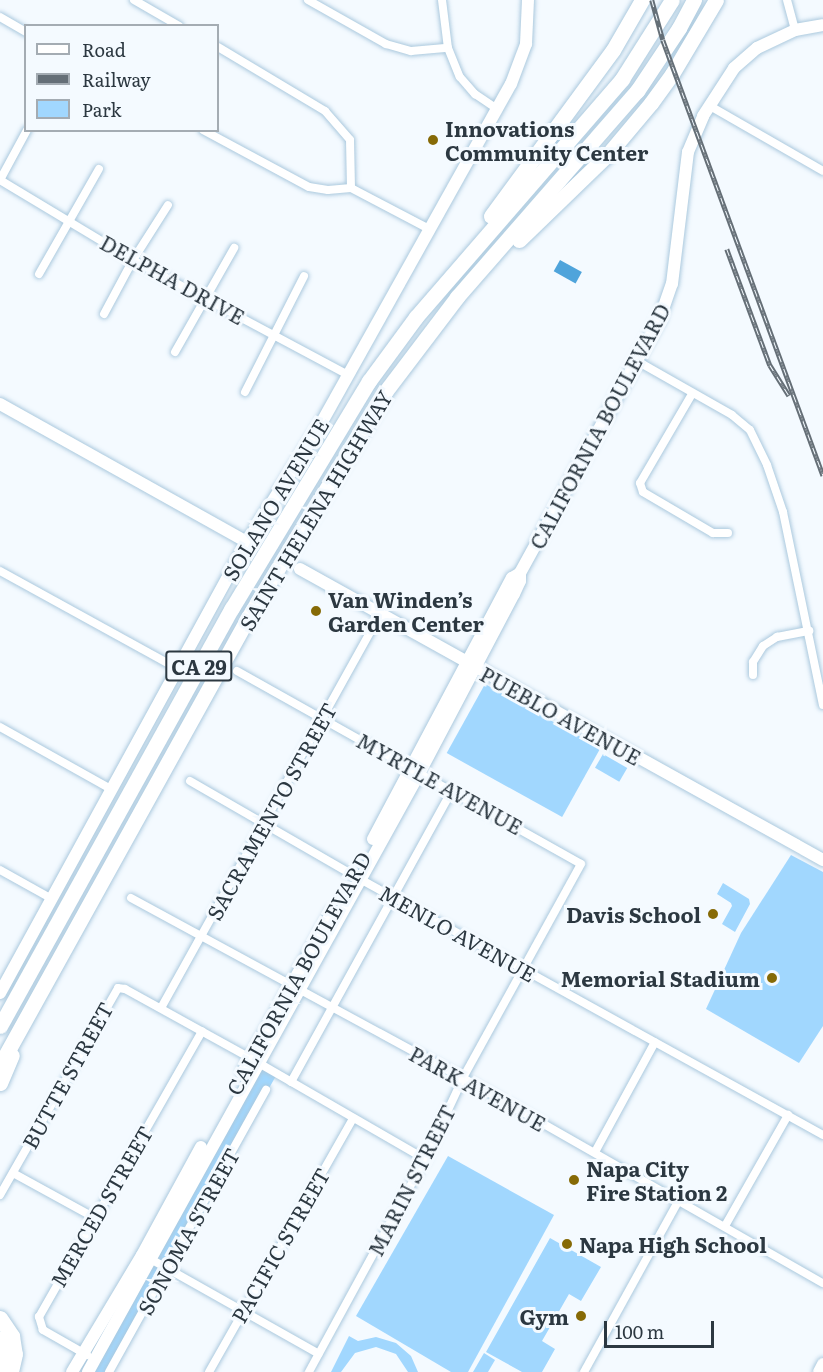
<!DOCTYPE html>
<meta charset="utf-8">
<style>
body{margin:0}
#map{position:relative;width:823px;height:1372px;overflow:hidden;background:#f4faff;font-family:Literata,serif}
div>[style]{position:absolute}
[style*='--x']{left:calc(var(--x)*1px);top:calc(var(--y)*1px);width:calc(var(--w)*1px);rotate:calc(var(--a)*1deg)}
.green>*{inset:0;background:#a1d7fe;transform-origin:0 0}
.water>*{inset:0;background:#4fa4db;transform-origin:0 0}
.roads{filter:drop-shadow(0 0 2px #abc9de) drop-shadow(0 0 2px #abc9de)}
.street>*{height:8px;margin:-4px;padding:0 4px;transform-origin:4px;border-radius:4px;background:#fff}
.secondary>*{height:12px;margin:-6px;padding:0 6px;transform-origin:6px;border-radius:6px;background:#fff}
.highway>*{height:15px;margin:-7.5px;padding:0 7.5px;transform-origin:7.5px;border-radius:7.5px;background:#fff}
.rail>*{height:4.5px;margin-top:-2.25px;transform-origin:0;background:repeating-linear-gradient(90deg,#f4faff 0 7px,#656f77 0 14px);box-sizing:border-box;border-block:2px solid #656f77}
.dots>*{width:16px;height:16px;translate:-50% -50%;box-sizing:border-box;border:3px solid #f4faff;border-radius:50%}
span{translate:-50% -50%;white-space:nowrap;text-align:center;line-height:1.15;-webkit-text-stroke:6px #f4faff;paint-order:stroke}
.shield-label span{padding:2px 4px;background:#f4faff;border:2px solid;border-radius:4px;-webkit-text-stroke-width:0}
.shield-label{font-size:20px;color:#2c3841;font-weight:700}
.poi-label{font-size:21px;color:#2c3841;font-weight:700}
.left{translate:0 -50%;text-align:left}
.right{translate:-100% -50%;text-align:right}
.street-label{font-size:21px;color:#2c3841}
.legend{position:absolute;left:24px;top:24px;width:195px;height:108px;box-sizing:border-box;background:#f4faff;border:2px solid #a4acb3;margin:0;padding:8px 10px;list-style:none;font-size:18px;color:#2c3841}
.legend li{display:flex;align-items:center;gap:12px;height:30px}
.legend b{width:30px;border:2px solid #a4acb3}
.scale{position:absolute;left:604px;top:1321px;width:110px;height:27px;box-sizing:border-box;border:3px solid #2c3841;border-top:0;padding-left:8px;font-size:18px;line-height:21px;white-space:nowrap;color:#2c3841;-webkit-text-stroke:4px #f4faff;paint-order:stroke}
</style>
<div id="map">
<div class="green">
<i style="left:485px;top:684px;width:132px;height:79px;rotate:29deg"></i>
<i style="left:603px;top:754px;width:28px;height:16px;rotate:30deg"></i>
<i style="clip-path:polygon(791px 855px,823px 872px,823px 1026px,799px 1063px,706px 1009px,741px 933px)"></i>
<i style="clip-path:polygon(723px 883px,749px 899px,750px 904px,735px 932px,722px 924px,732px 906px,731px 903px,717px 894px)"></i>
<i style="clip-path:polygon(257px 1062px,277px 1074px,109px 1372px,88px 1372px)"></i>
<i style="clip-path:polygon(448px 1156px,554px 1215px,468px 1372px,451px 1372px,356px 1316px)"></i>
<i style="clip-path:polygon(550px 1238px,601px 1267px,581px 1301px,569px 1294px,542px 1341px,555px 1349px,542px 1372px,522px 1372px,486px 1352px)"></i>
<i style="clip-path:polygon(349px 1336px,358px 1341px,376px 1337px,396px 1343px,411px 1356px,418px 1372px,408px 1372px,396px 1354px,376px 1347px,355px 1353px,341px 1372px,331px 1372px)"></i>
<i style="clip-path:polygon(484px 1353px,495px 1360px,488px 1372px,473px 1372px)"></i>
</div>
<div class="water">
<i style="left:560px;top:260px;width:25px;height:13px;rotate:29deg"></i>
</div>
<div class="roads">
<div class="street">
<i style="--x:134;--y:0;--w:52;--a:30"></i>
<i style="--x:308;--y:0;--w:90;--a:29.4"></i>
<i style="--x:386;--y:44;--w:26;--a:16"></i>
<i style="--x:411;--y:51;--w:37;--a:-5"></i>
<i style="--x:442;--y:0;--w:48;--a:82.9"></i>
<i style="--x:448;--y:48;--w:31;--a:68"></i>
<i style="--x:460;--y:77;--w:23;--a:49"></i>
<i style="--x:475;--y:94;--w:25;--a:34"></i>
<i style="--x:787;--y:0;--w:31;--a:75"></i>
<i style="--x:0;--y:17;--w:30;--a:30"></i>
<i style="--x:218;--y:47;--w:125;--a:30.9"></i>
<i style="--x:325;--y:111;--w:38;--a:49"></i>
<i style="--x:350;--y:140;--w:48;--a:88.8"></i>
<i style="--x:351;--y:188;--w:88;--a:27.7"></i>
<i style="--x:710;--y:106;--w:130;--a:29.9"></i>
<i style="--x:203;--y:130;--w:120;--a:28.3"></i>
<i style="--x:309;--y:187;--w:19;--a:9"></i>
<i style="--x:328;--y:190;--w:23;--a:-5"></i>
<i style="--x:0;--y:180;--w:155;--a:31"></i>
<i style="--x:133;--y:260;--w:244;--a:28.1"></i>
<i style="--x:0;--y:180;--w:57;--a:-61.6"></i>
<i style="--x:39;--y:274;--w:121;--a:-60.3"></i>
<i style="--x:104;--y:314;--w:61;--a:-61.8"></i>
<i style="--x:133;--y:260;--w:65;--a:-57.5"></i>
<i style="--x:175;--y:352;--w:120;--a:-60.4"></i>
<i style="--x:637;--y:361;--w:109;--a:29.6"></i>
<i style="--x:732;--y:415;--w:23;--a:40"></i>
<i style="--x:750;--y:430;--w:39;--a:64"></i>
<i style="--x:767;--y:465;--w:50;--a:71.2"></i>
<i style="--x:783;--y:512;--w:197;--a:78.3"></i>
<i style="--x:245;--y:392;--w:130;--a:-63"></i>
<i style="--x:692;--y:394;--w:103;--a:120.3"></i>
<i style="--x:640;--y:483;--w:9;--a:72"></i>
<i style="--x:643;--y:492;--w:81;--a:30.4"></i>
<i style="--x:713;--y:533;--w:15;--a:0"></i>
<i style="--x:0;--y:571;--w:203;--a:28.8"></i>
<i style="--x:237;--y:671;--w:394;--a:29.3"></i>
<i style="--x:581;--y:864;--w:244;--a:118.9"></i>
<i style="--x:463;--y:1078;--w:89;--a:115.1"></i>
<i style="--x:425;--y:1159;--w:243;--a:118.6"></i>
<i style="--x:753;--y:675;--w:13;--a:-90"></i>
<i style="--x:753;--y:662;--w:19;--a:-58"></i>
<i style="--x:763;--y:646;--w:17;--a:-33"></i>
<i style="--x:777;--y:637;--w:33;--a:-11"></i>
<i style="--x:0;--y:727;--w:127;--a:29.2"></i>
<i style="--x:190;--y:781;--w:196;--a:30"></i>
<i style="--x:360;--y:879;--w:529;--a:28.94"></i>
<i style="--x:0;--y:870;--w:60;--a:29.1"></i>
<i style="--x:131;--y:898;--w:378;--a:28.5"></i>
<i style="--x:463;--y:1078;--w:414;--a:29.7"></i>
<i style="--x:161;--y:1008;--w:451;--a:-60.9"></i>
<i style="--x:291;--y:1082;--w:333;--a:-61.1"></i>
<i style="--x:595;--y:1152;--w:125;--a:-61.4"></i>
<i style="--x:13;--y:1173;--w:91;--a:28.8"></i>
<i style="--x:0;--y:1195;--w:238;--a:-60.3"></i>
<i style="--x:118;--y:988;--w:7;--a:8"></i>
<i style="--x:125;--y:989;--w:143;--a:28.9"></i>
<i style="--x:250;--y:1058;--w:202;--a:30"></i>
<i style="--x:725;--y:1226;--w:128;--a:-60.4"></i>
<i style="--x:147;--y:1257;--w:197;--a:29.4"></i>
<i style="--x:87;--y:1355;--w:51;--a:-150.4"></i>
<i style="--x:43;--y:1330;--w:14;--a:-107"></i>
<i style="--x:39;--y:1317;--w:329;--a:-60.3"></i>
<i style="--x:109;--y:1372;--w:323;--a:-60.9"></i>
<i style="--x:209;--y:1372;--w:292;--a:-60.4"></i>
<i style="--x:584;--y:1372;--w:196;--a:-61.1"></i>
</div>
<div class="secondary">
<i style="--x:0;--y:404;--w:283;--a:29.2"></i>
<i style="--x:300;--y:569;--w:599;--a:29.09"></i>
<i style="--x:373;--y:839;--w:296;--a:-62"></i>
<i style="--x:512;--y:578;--w:9;--a:-32"></i>
<i style="--x:0;--y:993;--w:514;--a:-61.29"></i>
<i style="--x:247;--y:542;--w:133;--a:-57.9"></i>
<i style="--x:318;--y:429;--w:395;--a:-60.8"></i>
<i style="--x:511;--y:84;--w:43;--a:-69.4"></i>
<i style="--x:526;--y:44;--w:44;--a:-87.4"></i>
<i style="--x:243;--y:1072;--w:183;--a:-60.9"></i>
<i style="--x:72;--y:1372;--w:136;--a:-59.1"></i>
<i style="--x:142;--y:1255;--w:123;--a:-61.4"></i>
<i style="--x:88;--y:1372;--w:686;--a:-61.04"></i>
<i style="--x:420;--y:772;--w:201;--a:-62.2"></i>
<i style="--x:514;--y:594;--w:14;--a:-65"></i>
<i style="--x:520;--y:581;--w:8;--a:-90"></i>
<i style="--x:520;--y:573;--w:291;--a:-61.2"></i>
<i style="--x:660;--y:318;--w:36;--a:-71"></i>
<i style="--x:672;--y:284;--w:133;--a:-83.1"></i>
<i style="--x:688;--y:152;--w:39;--a:-67"></i>
<i style="--x:703;--y:116;--w:57;--a:-57.1"></i>
<i style="--x:734;--y:68;--w:30;--a:-41"></i>
<i style="--x:757;--y:48;--w:42;--a:-25.3"></i>
<i style="--x:795;--y:30;--w:28;--a:-10"></i>
<i style="--x:819;--y:1372;--w:9;--a:-63"></i>
</div>
<div class="highway">
<i style="--x:491;--y:216;--w:206;--a:-53.7"></i>
<i style="--x:613;--y:50;--w:58;--a:-59.9"></i>
<i style="--x:519;--y:240;--w:125;--a:-44"></i>
<i style="--x:609;--y:153;--w:65;--a:-50"></i>
<i style="--x:651;--y:103;--w:36;--a:-54"></i>
<i style="--x:672;--y:74;--w:86;--a:-59.3"></i>
<i style="--x:0;--y:1026;--w:478;--a:-61"></i>
<i style="--x:232;--y:608;--w:265;--a:-58.9"></i>
<i style="--x:369;--y:381;--w:79;--a:-53.7"></i>
<i style="--x:416;--y:317;--w:315;--a:-49.1"></i>
<i style="--x:622;--y:79;--w:93;--a:-57.7"></i>
<i style="--x:0;--y:1065;--w:513;--a:-60.99"></i>
<i style="--x:249;--y:616;--w:262;--a:-58.7"></i>
<i style="--x:385;--y:392;--w:119;--a:-52.8"></i>
<i style="--x:457;--y:297;--w:274;--a:-48.9"></i>
<i style="--x:637;--y:91;--w:76;--a:-56.3"></i>
<i style="--x:679;--y:28;--w:32;--a:-62"></i>
<i style="--x:0;--y:1083;--w:30;--a:-67"></i>
<i style="--x:0;--y:1318;--w:22;--a:56"></i>
<i style="--x:12;--y:1336;--w:18;--a:81"></i>
<i style="--x:15;--y:1354;--w:18;--a:103"></i>
<i style="--x:0;--y:1339;--w:19;--a:81"></i>
<i style="--x:3;--y:1358;--w:9;--a:111"></i>
</div>
</div>
<div class="rail">
<i style="--x:652;--y:0;--w:41;--a:74.6"></i>
<i style="--x:663;--y:40;--w:464;--a:69.8"></i>
<i style="--x:727;--y:249;--w:124;--a:69.7"></i>
<i style="--x:770;--y:365;--w:36;--a:58"></i>
</div>
<div class="dots">
<i style="left:433px;top:140px;background:#866a06"></i>
<i style="left:316px;top:611px;background:#866a06"></i>
<i style="left:713px;top:914px;background:#866a06"></i>
<i style="left:772px;top:978px;background:#866a06"></i>
<i style="left:574px;top:1180px;background:#866a06"></i>
<i style="left:567px;top:1244px;background:#866a06"></i>
<i style="left:581px;top:1316px;background:#866a06"></i>
</div>
<div class="shield-label">
<span style="left:199px;top:666px">CA 29</span>
</div>
<div class="poi-label">
<span class="left" style="left:445px;top:140px">Innovations<br>Community Center</span>
<span class="left" style="left:328px;top:611px">Van Winden’s<br>Garden Center</span>
<span class="right" style="left:701px;top:914px">Davis School</span>
<span class="right" style="left:760px;top:978px">Memorial Stadium</span>
<span class="left" style="left:586px;top:1180px">Napa City<br>Fire Station 2</span>
<span class="left" style="left:579px;top:1244px">Napa High School</span>
<span class="right" style="left:569px;top:1316px">Gym</span>
</div>
<div class="street-label">
<span style="left:173px;top:279px;rotate:29deg">DELPHA DRIVE</span>
<span style="left:599px;top:426px;rotate:-62deg">CALIFORNIA BOULEVARD</span>
<span style="left:275px;top:499px;rotate:-59deg">SOLANO AVENUE</span>
<span style="left:315px;top:510px;rotate:-59deg">SAINT HELENA HIGHWAY</span>
<span style="left:561px;top:715px;rotate:29deg">PUEBLO AVENUE</span>
<span style="left:440px;top:783px;rotate:29deg">MYRTLE AVENUE</span>
<span style="left:271px;top:811px;rotate:-61deg">SACRAMENTO STREET</span>
<span style="left:458px;top:933px;rotate:29deg">MENLO AVENUE</span>
<span style="left:298px;top:973px;rotate:-61deg">CALIFORNIA BOULEVARD</span>
<span style="left:67px;top:1075px;rotate:-61deg">BUTTE STREET</span>
<span style="left:478px;top:1088px;rotate:29deg">PARK AVENUE</span>
<span style="left:411px;top:1180px;rotate:-63deg">MARIN STREET</span>
<span style="left:101px;top:1206px;rotate:-60deg">MERCED STREET</span>
<span style="left:188px;top:1231px;rotate:-61deg">SONOMA STREET</span>
<span style="left:280px;top:1245px;rotate:-60deg">PACIFIC STREET</span>
</div>
<ul class="legend">
<li><b style="height:8px;background:#fff"></b>Road</li>
<li><b style="height:8px;background:#656f77"></b>Railway</li>
<li><b style="height:16px;background:#a1d7fe"></b>Park</li>
</ul>
<div class="scale">100 m</div>
</div>
